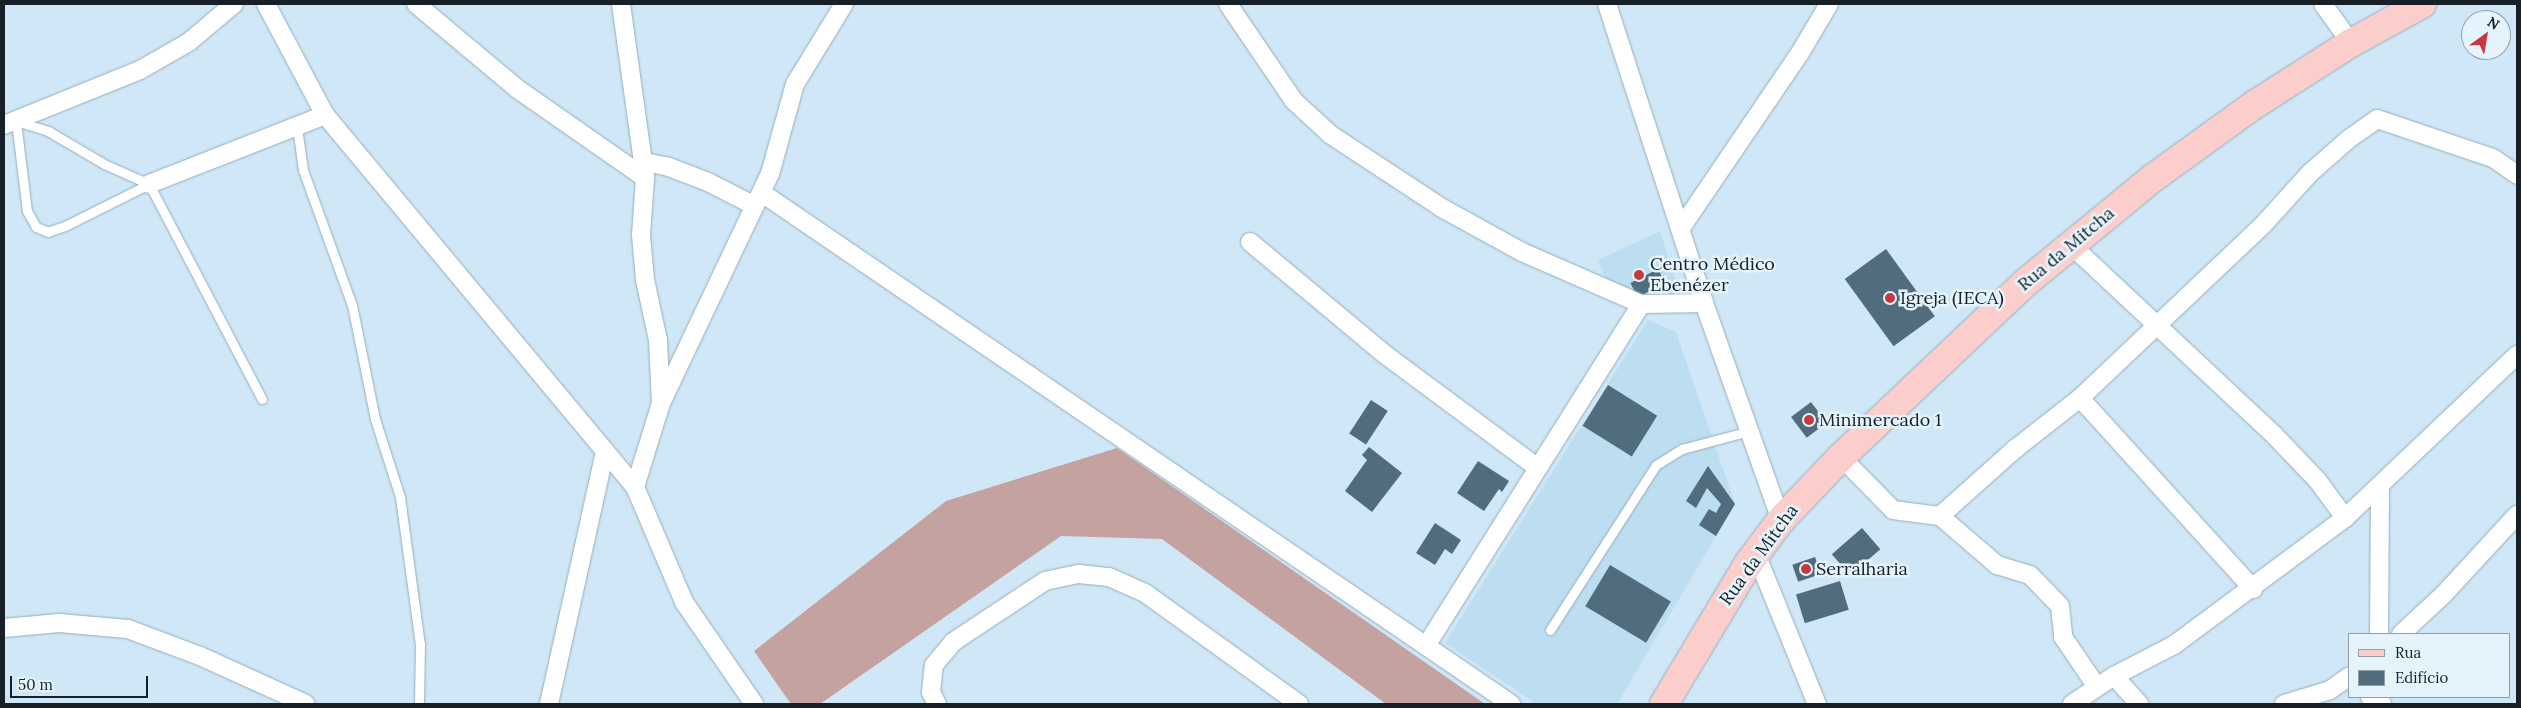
<!DOCTYPE html>
<meta charset="utf-8">
<style>
body{margin:0}
#map{position:relative;width:2521px;height:708px;overflow:hidden;background:#cfe7f6;font-family:Lora,serif}
div>[style]{position:absolute}
[style*='--x']{left:calc(var(--x)*1px);top:calc(var(--y)*1px);width:calc(var(--w)*1px);rotate:calc(var(--a)*1deg)}
.built>*{inset:0;background:#bddef1}
.forest>*{inset:0;background:#c4a2a0}
.building>*{inset:0;background:#516c7c;transform-origin:0 0}
.roads{filter:drop-shadow(0 0 1px #96aebc) drop-shadow(0 0 1px #96aebc)}
.service>*{height:9px;margin:-4.5px;padding:0 4.5px;transform-origin:4.5px;border-radius:4.5px;background:#fff}
.minor>*{height:18px;margin:-9px;padding:0 9px;transform-origin:9px;border-radius:9px;background:#fff}
.primary>*{height:28px;margin:-14px;padding:0 14px;transform-origin:14px;border-radius:14px;background:#fccecb}
.dots>*{width:14px;height:14px;translate:-50% -50%;box-sizing:border-box;border:2px solid #e4f3fc;border-radius:50%}
span{translate:-50% -50%;white-space:nowrap;text-align:center;line-height:1.15;-webkit-text-stroke:5px #e4f3fc;paint-order:stroke}
.street-label{font-size:18px;color:#172026}
.poi-label{font-size:18px;color:#172026}
.left{translate:0 -50%;text-align:left}
.frame{position:absolute;inset:0;border:5px solid #172026;pointer-events:none}
.legend{position:absolute;left:2348px;top:633px;width:162px;height:65px;box-sizing:border-box;background:#e4f3fc;border:1px solid #929fa6;margin:0;padding:6px 9px;list-style:none;font-size:15px;color:#172026}
.legend li{display:flex;align-items:center;gap:10px;height:25px}
.legend b{width:25px;border:1px solid #929fa6}
.north{position:absolute;left:2461px;top:10px;width:50px;height:50px;box-sizing:border-box;background:#e4f3fc;border:1px solid #929fa6;border-radius:50%;rotate:32deg;font-size:14px;font-weight:700;line-height:20px;text-align:center;color:#172026}
.north::after{content:'';display:block;margin:auto;width:18px;height:22px;background:#c7383c;clip-path:polygon(50% 0,100% 100%,50% 72%,0 100%)}
.scale{position:absolute;left:10px;top:676px;width:138px;height:22px;box-sizing:border-box;border:2px solid #172026;border-top:0;padding-left:6px;font-size:15px;line-height:18px;white-space:nowrap;color:#172026;-webkit-text-stroke:4px #e4f3fc;paint-order:stroke}
</style>
<div id="map">
<div class="built">
<i style="clip-path:polygon(1660px 231px,1681px 298px,1641px 304px,1611px 291px,1598px 260px)"></i>
<i style="clip-path:polygon(1648px 320px,1676px 332px,1735px 504px,1617px 704px,1537px 704px,1445px 643px)"></i>
</div>
<div class="forest">
<i style="clip-path:polygon(1117px 448px,1485px 704px,1386px 704px,1162px 539px,1061px 536px,820px 704px,791px 704px,754px 651px,946px 501px)"></i>
</div>
<div class="building">
<i style="left:1886px;top:249px;width:83px;height:51px;rotate:54deg"></i>
<i style="left:1658px;top:269px;width:16px;height:31px;rotate:63deg"></i>
<i style="left:1608px;top:385px;width:58px;height:48px;rotate:32deg"></i>
<i style="left:1371px;top:400px;width:20px;height:40px;rotate:33deg"></i>
<i style="left:1811px;top:402px;width:26px;height:25px;rotate:53deg"></i>
<i style="clip-path:polygon(1369px 447px,1402px 473px,1372px 512px,1345px 491px,1367px 460px,1362px 455px)"></i>
<i style="clip-path:polygon(1478px 461px,1509px 481px,1502px 492px,1499px 489px,1484px 511px,1457px 493px)"></i>
<i style="clip-path:polygon(1708px 466px,1735px 504px,1716px 536px,1699px 525px,1709px 509px,1716px 513px,1721px 504px,1707px 488px,1696px 508px,1686px 501px)"></i>
<i style="clip-path:polygon(1435px 523px,1461px 540px,1452px 554px,1445px 549px,1435px 565px,1416px 553px)"></i>
<i style="left:1862px;top:528px;width:28px;height:40px;rotate:49deg"></i>
<i style="left:1815px;top:557px;width:18px;height:24px;rotate:71deg"></i>
<i style="left:1610px;top:565px;width:71px;height:48px;rotate:31deg"></i>
<i style="left:1840px;top:581px;width:30px;height:46px;rotate:73deg"></i>
</div>
<div class="roads">
<div class="service">
<i style="--x:297;--y:127;--w:43;--a:82.1"></i>
<i style="--x:303;--y:170;--w:144;--a:70.1"></i>
<i style="--x:352;--y:305;--w:116;--a:78.6"></i>
<i style="--x:375;--y:419;--w:82;--a:72.2"></i>
<i style="--x:400;--y:497;--w:148;--a:82.3"></i>
<i style="--x:420;--y:644;--w:60;--a:91"></i>
<i style="--x:149;--y:184;--w:94;--a:153.4"></i>
<i style="--x:65;--y:226;--w:18;--a:161"></i>
<i style="--x:48;--y:232;--w:13;--a:-157"></i>
<i style="--x:36;--y:227;--w:18;--a:-119"></i>
<i style="--x:27;--y:211;--w:91;--a:-97"></i>
<i style="--x:16;--y:121;--w:34;--a:17"></i>
<i style="--x:48;--y:131;--w:65;--a:30.5"></i>
<i style="--x:104;--y:164;--w:49;--a:24"></i>
<i style="--x:149;--y:184;--w:243;--a:62.3"></i>
<i style="--x:1550;--y:630;--w:196;--a:-57.3"></i>
<i style="--x:1656;--y:465;--w:31;--a:-32"></i>
<i style="--x:1682;--y:449;--w:69;--a:-15"></i>
</div>
<div class="minor">
<i style="--x:266;--y:4;--w:126;--a:62"></i>
<i style="--x:325;--y:115;--w:484;--a:50.2"></i>
<i style="--x:635;--y:487;--w:125;--a:66.9"></i>
<i style="--x:684;--y:602;--w:124;--a:55.5"></i>
<i style="--x:416;--y:4;--w:134;--a:39.9"></i>
<i style="--x:519;--y:90;--w:154;--a:34.9"></i>
<i style="--x:621;--y:4;--w:176;--a:82.1"></i>
<i style="--x:645;--y:178;--w:57;--a:94"></i>
<i style="--x:641;--y:235;--w:45;--a:84.9"></i>
<i style="--x:645;--y:280;--w:61;--a:77.8"></i>
<i style="--x:658;--y:340;--w:63;--a:87.3"></i>
<i style="--x:661;--y:403;--w:88;--a:107.2"></i>
<i style="--x:1228;--y:4;--w:117;--a:55.8"></i>
<i style="--x:1294;--y:101;--w:50;--a:42.6"></i>
<i style="--x:1331;--y:135;--w:133;--a:33.3"></i>
<i style="--x:1442;--y:208;--w:91;--a:28.8"></i>
<i style="--x:1522;--y:252;--w:130;--a:23.6"></i>
<i style="--x:1641;--y:304;--w:63;--a:-0.9"></i>
<i style="--x:1607;--y:4;--w:314;--a:72"></i>
<i style="--x:1704;--y:303;--w:230;--a:70.5"></i>
<i style="--x:2323;--y:4;--w:48;--a:54.3"></i>
<i style="--x:4;--y:125;--w:147;--a:-22"></i>
<i style="--x:140;--y:70;--w:56;--a:-29.7"></i>
<i style="--x:189;--y:42;--w:59;--a:-40.2"></i>
<i style="--x:644;--y:162;--w:25;--a:11"></i>
<i style="--x:669;--y:167;--w:40;--a:21"></i>
<i style="--x:706;--y:181;--w:55;--a:27"></i>
<i style="--x:149;--y:184;--w:189;--a:-21.4"></i>
<i style="--x:762;--y:193;--w:907;--a:34.3"></i>
<i style="--x:1681;--y:228;--w:212;--a:-55.8"></i>
<i style="--x:1800;--y:53;--w:57;--a:-59.4"></i>
<i style="--x:1250;--y:242;--w:173;--a:39.8"></i>
<i style="--x:1383;--y:353;--w:193;--a:36.6"></i>
<i style="--x:2069;--y:243;--w:282;--a:43.1"></i>
<i style="--x:2275;--y:436;--w:62;--a:46.3"></i>
<i style="--x:2318;--y:481;--w:46;--a:53.9"></i>
<i style="--x:2080;--y:398;--w:258;--a:47.8"></i>
<i style="--x:663;--y:399;--w:249;--a:-64.6"></i>
<i style="--x:770;--y:174;--w:93;--a:-74.5"></i>
<i style="--x:795;--y:84;--w:94;--a:-58.5"></i>
<i style="--x:1841;--y:457;--w:74;--a:45.5"></i>
<i style="--x:1893;--y:510;--w:47;--a:7.3"></i>
<i style="--x:1940;--y:516;--w:75;--a:40.7"></i>
<i style="--x:1997;--y:565;--w:34;--a:17"></i>
<i style="--x:2030;--y:575;--w:43;--a:45.9"></i>
<i style="--x:2060;--y:606;--w:31;--a:84"></i>
<i style="--x:2063;--y:637;--w:60;--a:55.8"></i>
<i style="--x:1940;--y:516;--w:101;--a:-41.8"></i>
<i style="--x:2015;--y:449;--w:83;--a:-38.1"></i>
<i style="--x:2080;--y:398;--w:250;--a:-43.4"></i>
<i style="--x:2262;--y:226;--w:72;--a:-47.8"></i>
<i style="--x:2310;--y:173;--w:53;--a:-41.2"></i>
<i style="--x:2350;--y:138;--w:33;--a:-35"></i>
<i style="--x:2377;--y:119;--w:122;--a:18.6"></i>
<i style="--x:2493;--y:158;--w:29;--a:35"></i>
<i style="--x:1756;--y:554;--w:162;--a:67.9"></i>
<i style="--x:4;--y:628;--w:55;--a:-5.2"></i>
<i style="--x:59;--y:623;--w:69;--a:5"></i>
<i style="--x:128;--y:629;--w:77;--a:20.6"></i>
<i style="--x:200;--y:656;--w:116;--a:24.4"></i>
<i style="--x:2379;--y:634;--w:149;--a:-89.6"></i>
<i style="--x:2401;--y:634;--w:59;--a:-42.9"></i>
<i style="--x:2444;--y:594;--w:108;--a:-47.3"></i>
<i style="--x:1426;--y:646;--w:404;--a:-57.8"></i>
<i style="--x:2114;--y:676;--w:38;--a:48"></i>
<i style="--x:2370;--y:697;--w:14;--a:30"></i>
<i style="--x:549;--y:704;--w:258;--a:-77.5"></i>
<i style="--x:937;--y:704;--w:13;--a:-117"></i>
<i style="--x:931;--y:692;--w:27;--a:-84"></i>
<i style="--x:934;--y:665;--w:30;--a:-50"></i>
<i style="--x:953;--y:642;--w:110;--a:-33.5"></i>
<i style="--x:1045;--y:581;--w:35;--a:-12"></i>
<i style="--x:1079;--y:574;--w:30;--a:6"></i>
<i style="--x:1109;--y:577;--w:39;--a:24"></i>
<i style="--x:1145;--y:593;--w:190;--a:35.8"></i>
<i style="--x:2072;--y:704;--w:50;--a:-33.7"></i>
<i style="--x:2114;--y:676;--w:68;--a:-27.3"></i>
<i style="--x:2174;--y:645;--w:213;--a:-36.6"></i>
<i style="--x:2345;--y:518;--w:237;--a:-43.5"></i>
<i style="--x:2284;--y:704;--w:48;--a:-16.9"></i>
<i style="--x:2330;--y:690;--w:24;--a:-35"></i>
</div>
<div class="primary">
<i style="--x:1664;--y:704;--w:163;--a:-59"></i>
<i style="--x:1748;--y:564;--w:55;--a:-53.1"></i>
<i style="--x:1781;--y:520;--w:87;--a:-46.4"></i>
<i style="--x:1841;--y:457;--w:253;--a:-43.4"></i>
<i style="--x:2025;--y:283;--w:166;--a:-39.4"></i>
<i style="--x:2153;--y:178;--w:125;--a:-35.9"></i>
<i style="--x:2254;--y:105;--w:115;--a:-32.6"></i>
<i style="--x:2351;--y:43;--w:81;--a:-28.8"></i>
</div>
</div>
<div class="dots">
<i style="left:1639px;top:275px;background:#c7383c"></i>
<i style="left:1890px;top:298px;background:#c7383c"></i>
<i style="left:1809px;top:420px;background:#c7383c"></i>
<i style="left:1806px;top:569px;background:#c7383c"></i>
</div>
<div class="street-label">
<span style="left:2066px;top:249px;rotate:-40deg">Rua da Mitcha</span>
<span style="left:1759px;top:555px;rotate:-54deg">Rua da Mitcha</span>
</div>
<div class="poi-label">
<span class="left" style="left:1650px;top:275px">Centro Médico<br>Ebenézer</span>
<span class="left" style="left:1900px;top:298px">Igreja (IECA)</span>
<span class="left" style="left:1819px;top:420px">Minimercado 1</span>
<span class="left" style="left:1816px;top:569px">Serralharia</span>
</div>
<div class="frame"></div>
<ul class="legend">
<li><b style="height:6px;background:#fccecb"></b>Rua</li>
<li><b style="height:14px;background:#516c7c"></b>Edifício</li>
</ul>
<div class="north">N</div>
<div class="scale">50 m</div>
</div>
